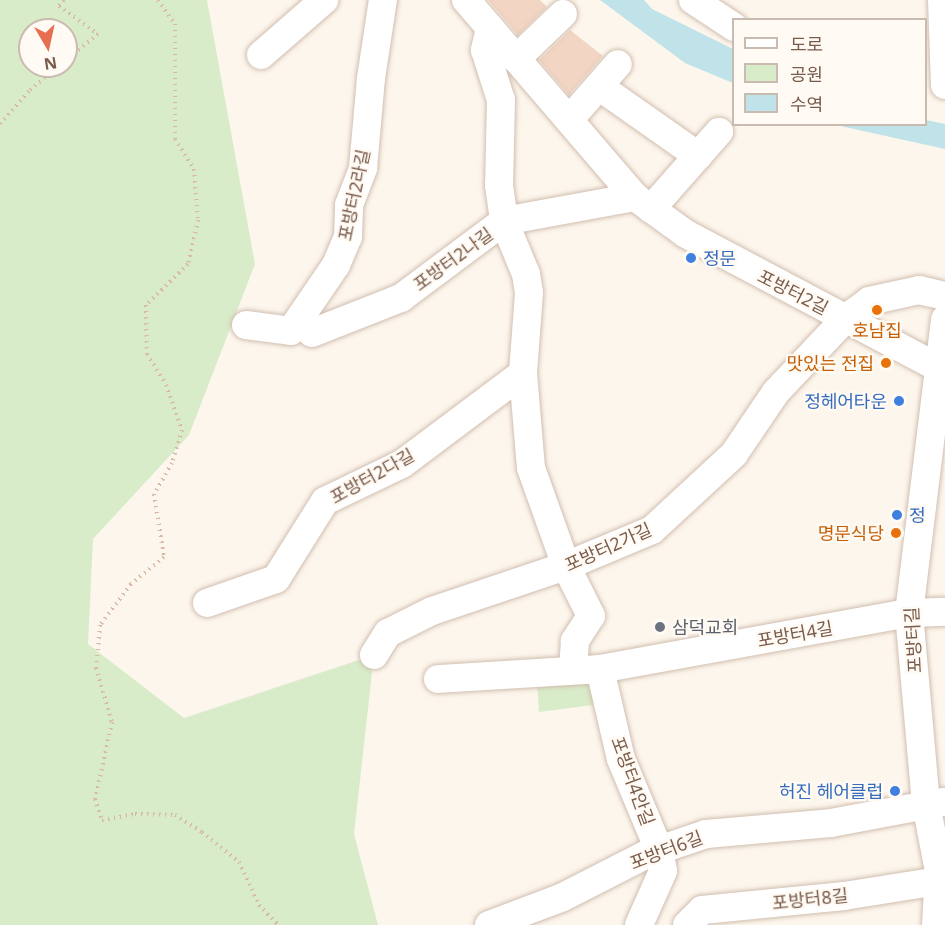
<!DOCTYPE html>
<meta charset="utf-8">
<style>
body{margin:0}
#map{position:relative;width:945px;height:925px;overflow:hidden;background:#fdf6ec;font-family:"Noto Sans","Noto Sans KR",sans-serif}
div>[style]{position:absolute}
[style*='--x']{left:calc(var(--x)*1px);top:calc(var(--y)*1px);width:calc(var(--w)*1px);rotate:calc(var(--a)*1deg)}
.green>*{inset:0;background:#d8ecc9}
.water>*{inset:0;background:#bfe3e8}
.building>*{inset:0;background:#f3d5c3}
.path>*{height:4px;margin-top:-2px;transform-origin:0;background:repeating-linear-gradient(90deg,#d9b8a5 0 1.5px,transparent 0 6px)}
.roads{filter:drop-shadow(0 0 2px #d1beb0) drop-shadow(0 0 2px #d1beb0)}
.minor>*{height:28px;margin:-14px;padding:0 14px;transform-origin:14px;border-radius:14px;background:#fff}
.dots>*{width:16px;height:16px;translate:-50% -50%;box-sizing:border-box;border:3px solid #fffaf3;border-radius:50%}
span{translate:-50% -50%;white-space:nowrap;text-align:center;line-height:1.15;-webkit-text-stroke:4.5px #fffaf3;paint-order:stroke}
.street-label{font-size:18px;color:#7a5c4d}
.shop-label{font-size:18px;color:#366cbe}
.left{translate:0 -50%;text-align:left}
.right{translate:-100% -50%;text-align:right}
.food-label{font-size:18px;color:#c56008}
.worship-label{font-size:18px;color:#5b616d}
.legend{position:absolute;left:732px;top:18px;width:195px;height:108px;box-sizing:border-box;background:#fffaf3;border:2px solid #cabbb1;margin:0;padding:8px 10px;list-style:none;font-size:18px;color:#7a5c4d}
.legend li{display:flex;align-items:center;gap:12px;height:30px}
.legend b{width:30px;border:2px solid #cabbb1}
.north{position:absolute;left:18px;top:18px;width:60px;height:60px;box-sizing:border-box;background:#fffaf3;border:2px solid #cabbb1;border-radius:50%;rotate:171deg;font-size:16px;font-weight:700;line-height:24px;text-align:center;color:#7a5c4d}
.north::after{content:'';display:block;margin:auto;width:21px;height:27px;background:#e76f51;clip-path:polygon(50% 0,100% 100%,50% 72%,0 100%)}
</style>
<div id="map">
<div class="green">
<i style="clip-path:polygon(evenodd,0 0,207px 0,255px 264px,189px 435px,93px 539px,88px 644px,184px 718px,374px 655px,354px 834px,378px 925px,0 925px,0 0,30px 30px,66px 30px,66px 66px,30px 66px,30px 30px)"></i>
<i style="clip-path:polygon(594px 676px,601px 704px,539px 712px,537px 681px)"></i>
</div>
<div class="water">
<i style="clip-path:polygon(600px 0,644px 0,652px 9px,733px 49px,733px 83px,685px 63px)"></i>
<i style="clip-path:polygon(926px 120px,945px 124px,945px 149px,836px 125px,926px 124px)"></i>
</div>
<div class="building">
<i style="clip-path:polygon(488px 0,540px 0,547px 7px,518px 35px)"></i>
<i style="clip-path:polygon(570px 30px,603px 56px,569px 95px,539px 60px)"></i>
</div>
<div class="path">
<i style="--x:64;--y:0;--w:8;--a:130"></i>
<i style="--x:59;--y:6;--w:48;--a:35.7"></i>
<i style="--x:98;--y:34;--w:41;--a:140.9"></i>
<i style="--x:158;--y:0;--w:29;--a:55"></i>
<i style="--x:175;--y:24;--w:115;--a:90"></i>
<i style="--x:175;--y:139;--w:36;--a:58"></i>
<i style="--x:194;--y:169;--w:51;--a:85.5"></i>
<i style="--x:198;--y:220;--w:45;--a:102.8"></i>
<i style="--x:188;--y:264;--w:59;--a:135.7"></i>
<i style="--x:146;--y:305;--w:49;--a:88.8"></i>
<i style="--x:147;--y:354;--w:36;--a:58"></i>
<i style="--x:166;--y:385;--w:48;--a:70.4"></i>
<i style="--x:182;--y:430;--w:34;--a:107"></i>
<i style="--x:172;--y:463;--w:36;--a:120"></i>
<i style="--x:154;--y:494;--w:64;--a:81"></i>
<i style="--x:164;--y:557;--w:43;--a:140.7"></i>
<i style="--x:131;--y:584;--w:51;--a:127.1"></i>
<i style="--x:100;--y:625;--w:43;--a:95.3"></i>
<i style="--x:96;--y:668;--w:56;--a:73.5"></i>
<i style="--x:112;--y:722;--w:79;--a:102.4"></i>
<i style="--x:95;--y:799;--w:22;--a:72"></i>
<i style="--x:102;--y:820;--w:34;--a:-10"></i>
<i style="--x:135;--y:814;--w:40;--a:1.4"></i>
<i style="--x:175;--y:815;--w:32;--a:32"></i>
<i style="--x:202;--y:832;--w:48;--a:39"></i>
<i style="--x:239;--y:862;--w:47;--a:65.1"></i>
<i style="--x:259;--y:905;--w:28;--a:46"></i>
<i style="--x:0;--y:124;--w:45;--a:-48.6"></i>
<i style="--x:30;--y:90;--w:38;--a:-40"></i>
</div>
<div class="roads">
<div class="minor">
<i style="--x:466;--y:0;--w:260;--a:49.4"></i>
<i style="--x:635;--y:197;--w:63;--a:36"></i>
<i style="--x:686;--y:234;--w:286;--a:27.9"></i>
<i style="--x:693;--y:0;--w:49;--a:33.4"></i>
<i style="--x:942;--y:0;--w:85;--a:88"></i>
<i style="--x:490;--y:28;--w:23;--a:103"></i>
<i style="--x:485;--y:50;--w:52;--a:72.3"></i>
<i style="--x:501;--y:100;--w:85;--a:91.3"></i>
<i style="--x:499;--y:185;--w:36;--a:82"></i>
<i style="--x:504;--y:221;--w:57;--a:67.5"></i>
<i style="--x:526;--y:274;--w:19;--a:81"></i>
<i style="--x:529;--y:293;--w:80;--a:94.3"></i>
<i style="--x:523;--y:373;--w:95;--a:85.2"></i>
<i style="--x:531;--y:468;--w:104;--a:70.3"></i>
<i style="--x:566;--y:566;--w:56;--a:63.4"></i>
<i style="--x:591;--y:616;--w:30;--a:123"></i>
<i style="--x:575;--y:641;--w:29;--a:94"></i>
<i style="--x:261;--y:55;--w:84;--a:-41.1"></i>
<i style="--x:516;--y:59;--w:65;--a:-43.8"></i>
<i style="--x:600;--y:87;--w:120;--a:35.1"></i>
<i style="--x:569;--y:120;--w:74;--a:-48.8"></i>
<i style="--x:651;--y:209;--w:103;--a:-48.6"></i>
<i style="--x:246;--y:325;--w:45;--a:7.6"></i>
<i style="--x:291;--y:331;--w:80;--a:-55.7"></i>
<i style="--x:336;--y:265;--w:30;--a:-67"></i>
<i style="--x:348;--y:237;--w:32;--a:-88"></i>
<i style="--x:349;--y:205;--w:40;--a:-69"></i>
<i style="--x:363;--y:168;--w:90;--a:-84.9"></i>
<i style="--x:371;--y:78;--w:79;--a:-81.3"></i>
<i style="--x:312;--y:333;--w:96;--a:-21.5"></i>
<i style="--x:401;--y:298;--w:129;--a:-36.8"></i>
<i style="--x:504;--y:221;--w:133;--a:-10.4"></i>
<i style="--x:207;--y:603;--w:73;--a:-19.2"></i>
<i style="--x:276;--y:579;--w:92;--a:-57.9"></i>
<i style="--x:325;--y:501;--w:85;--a:-25.7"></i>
<i style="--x:402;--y:464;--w:151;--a:-36.9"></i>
<i style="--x:374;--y:655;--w:26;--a:-58"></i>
<i style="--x:388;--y:633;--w:49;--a:-26.6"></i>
<i style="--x:432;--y:611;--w:141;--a:-18.6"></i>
<i style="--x:566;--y:566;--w:93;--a:-22.7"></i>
<i style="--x:652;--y:530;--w:112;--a:-42.8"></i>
<i style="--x:734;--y:454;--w:75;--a:-55.9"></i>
<i style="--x:776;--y:392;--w:102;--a:-46.6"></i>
<i style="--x:846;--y:318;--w:29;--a:-36"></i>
<i style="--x:869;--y:301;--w:51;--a:-12.4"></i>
<i style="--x:919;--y:290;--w:27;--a:13"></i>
<i style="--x:600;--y:669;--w:92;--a:76.9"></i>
<i style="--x:621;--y:759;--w:99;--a:67.3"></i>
<i style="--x:659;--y:850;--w:21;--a:79"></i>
<i style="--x:663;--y:871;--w:59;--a:114"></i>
<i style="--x:438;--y:679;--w:162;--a:-3.5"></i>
<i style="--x:600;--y:669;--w:314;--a:-10.3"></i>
<i style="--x:909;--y:613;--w:36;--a:-2"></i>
<i style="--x:489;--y:925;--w:79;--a:-20.7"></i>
<i style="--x:563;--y:897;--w:94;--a:-27.1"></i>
<i style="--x:647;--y:854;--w:62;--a:-18.7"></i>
<i style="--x:706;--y:834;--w:125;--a:-5"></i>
<i style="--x:831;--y:823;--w:114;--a:-10.6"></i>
<i style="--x:687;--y:925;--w:21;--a:-45"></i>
<i style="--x:702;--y:910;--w:143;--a:-5.6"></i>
<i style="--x:844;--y:896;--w:102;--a:-9"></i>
<i style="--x:936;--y:925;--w:54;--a:-86.8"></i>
<i style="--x:939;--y:871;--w:68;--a:-101"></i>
<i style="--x:926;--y:804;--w:192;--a:-95.1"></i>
<i style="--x:909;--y:613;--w:296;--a:-83"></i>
</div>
</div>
<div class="dots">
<i style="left:691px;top:258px;background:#3f7fe0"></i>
<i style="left:877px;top:310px;background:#e8710a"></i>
<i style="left:886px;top:363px;background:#e8710a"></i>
<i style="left:899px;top:401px;background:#3f7fe0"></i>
<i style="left:897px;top:515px;background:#3f7fe0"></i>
<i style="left:896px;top:533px;background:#e8710a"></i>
<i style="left:660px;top:627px;background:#6b7280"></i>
<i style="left:895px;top:791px;background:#3f7fe0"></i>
</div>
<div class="street-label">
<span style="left:354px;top:195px;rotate:-78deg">포방터2라길</span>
<span style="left:453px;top:259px;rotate:-36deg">포방터2나길</span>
<span style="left:793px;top:292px;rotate:27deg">포방터2길</span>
<span style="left:372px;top:476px;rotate:-29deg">포방터2다길</span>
<span style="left:608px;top:547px;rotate:-24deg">포방터2가길</span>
<span style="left:795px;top:634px;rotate:-10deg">포방터4길</span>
<span style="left:913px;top:640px;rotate:-93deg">포방터길</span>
<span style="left:633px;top:781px;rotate:70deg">포방터4안길</span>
<span style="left:666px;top:850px;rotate:-21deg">포방터6길</span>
<span style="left:810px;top:899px;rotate:-6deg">포방터8길</span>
</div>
<div class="shop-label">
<span class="left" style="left:703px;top:258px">정문</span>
<span class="right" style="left:887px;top:401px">정헤어타운</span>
<span class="left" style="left:909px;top:515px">정</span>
<span class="right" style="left:883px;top:791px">허진 헤어클럽</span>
</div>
<div class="food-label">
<span style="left:877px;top:330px">호남집</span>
<span class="right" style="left:874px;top:363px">맛있는 전집</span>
<span class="right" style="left:884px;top:533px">명문식당</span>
</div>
<div class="worship-label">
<span class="left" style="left:672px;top:627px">삼덕교회</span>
</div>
<ul class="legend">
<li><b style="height:8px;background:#fff"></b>도로</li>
<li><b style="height:16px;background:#d8ecc9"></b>공원</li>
<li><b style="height:16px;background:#bfe3e8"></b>수역</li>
</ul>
<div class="north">N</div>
</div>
